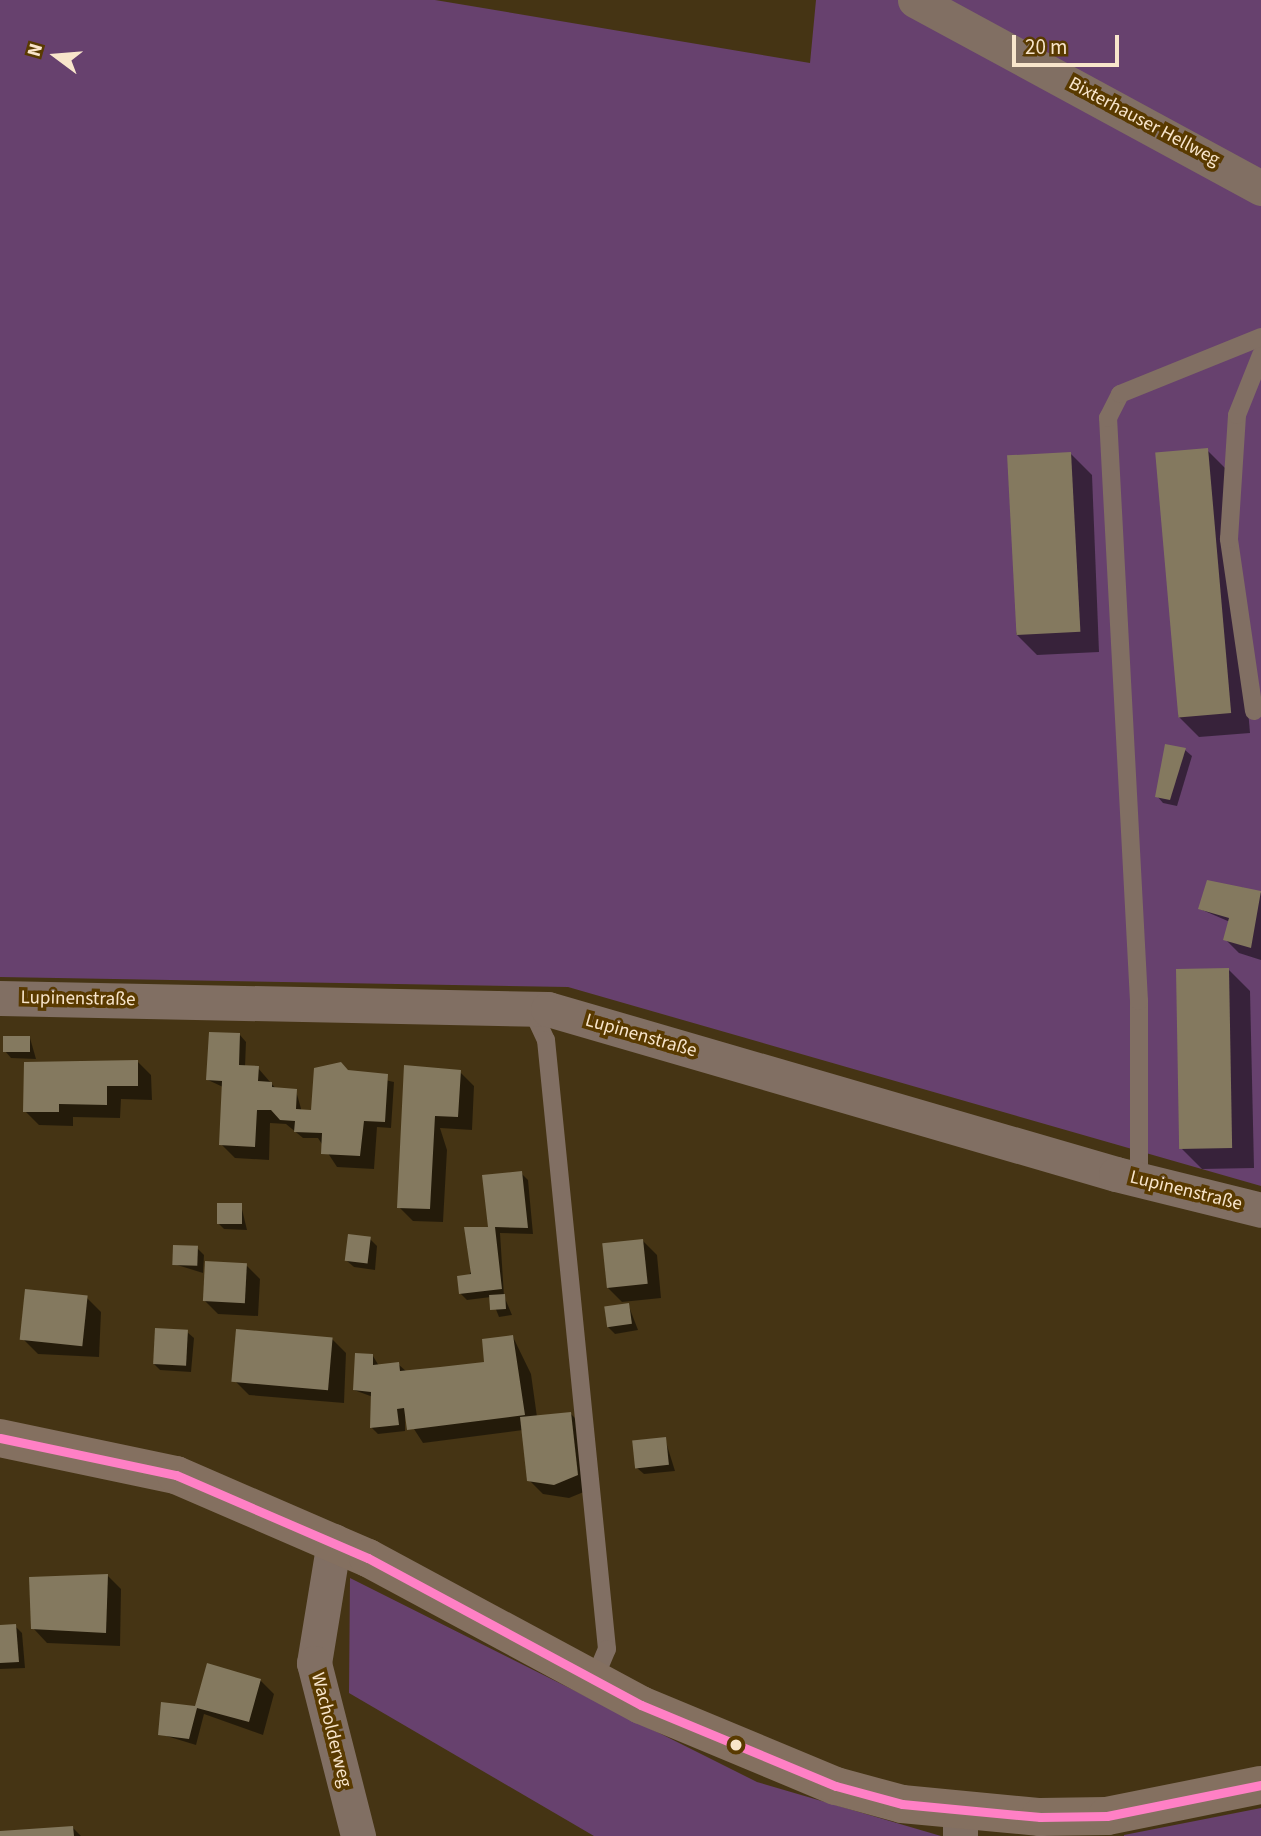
<!DOCTYPE html>
<meta charset="utf-8">
<style>
body{margin:0}
#map{position:relative;width:1261px;height:1836px;overflow:hidden;background:#453414;font-family:"Source Sans 3",sans-serif}
div>[style]{position:absolute}
[style*='--x']{left:calc(var(--x)*1px);top:calc(var(--y)*1px);width:calc(var(--w)*1px);rotate:calc(var(--a)*1deg)}
.green>*{inset:0;background:#67416e}
.shadow>*{inset:0;background:#0007}
.building>*{inset:0;background:#84795f;transform-origin:0 0}
.lane>*{height:18px;margin:-9px;padding:0 9px;transform-origin:9px;border-radius:9px;background:#816f63}
.street>*{height:35px;margin:-17.5px;padding:0 17.5px;transform-origin:17.5px;border-radius:17.5px;background:#816f63}
.secondary>*{height:38px;margin:-19px;padding:0 19px;transform-origin:19px;border-radius:19px;background:#847060}
.bus-1>*{height:9px;margin:-4.5px;padding:0 4.5px;transform-origin:4.5px;border-radius:4.5px;background:#ff80c5}
.dots>*{width:19px;height:19px;translate:-50% -50%;box-sizing:border-box;border:4px solid #593a00;border-radius:50%}
span{translate:-50% -50%;white-space:nowrap;text-align:center;line-height:1.15;-webkit-text-stroke:7px #593a00;paint-order:stroke}
.street-label{font-size:19px;color:#f8e5cb}
.north{position:absolute;left:21px;top:21px;width:70px;height:70px;-webkit-text-stroke:5px #593a00;paint-order:stroke;rotate:286deg;font-size:19px;font-weight:700;line-height:28px;text-align:center;color:#f8e5cb}
.north::after{content:'';display:block;margin:auto;width:24px;height:32px;background:#f8e5cb;clip-path:polygon(50% 0,100% 100%,50% 72%,0 100%)}
.scale{position:absolute;left:1012px;top:35px;width:107px;height:32px;box-sizing:border-box;border:4px solid #f8e5cb;border-top:0;padding-left:9px;font-size:21px;line-height:24px;white-space:nowrap;color:#f8e5cb;-webkit-text-stroke:5px #593a00;paint-order:stroke}
</style>
<div id="map">
<div class="green">
<i style="clip-path:polygon(0 0,435px 0,810px 63px,816px 0,1261px 0,1261px 1186px,568px 987px,0 977px)"></i>
<i style="clip-path:polygon(350px 1578px,757px 1782px,941px 1836px,594px 1836px,349px 1693px)"></i>
<i style="clip-path:polygon(1261px 1808px,1261px 1836px,1124px 1836px,1124px 1835px)"></i>
</div>
<div class="shadow">
<i style="clip-path:polygon(1207px 450px,1228px 471px,1250px 733px,1199px 737px,1178px 716px)"></i>
<i style="clip-path:polygon(1071px 454px,1092px 475px,1099px 652px,1037px 655px,1016px 634px)"></i>
<i style="clip-path:polygon(1185px 750px,1192px 756px,1177px 806px,1163px 803px,1157px 796px)"></i>
<i style="clip-path:polygon(1240px 887px,1261px 893px,1261px 960px,1239px 953px,1225px 939px,1230px 922px,1200px 909px)"></i>
<i style="clip-path:polygon(1229px 970px,1250px 991px,1254px 1168px,1202px 1169px,1181px 1148px)"></i>
<i style="clip-path:polygon(240px 1035px,246px 1042px,245px 1067px,258px 1068px,277px 1090px,296px 1091px,302px 1112px,313px 1112px,349px 1072px,394px 1082px,391px 1128px,377px 1127px,374px 1169px,337px 1167px,318px 1138px,303px 1138px,286px 1124px,270px 1123px,269px 1160px,235px 1158px,221px 1144px,223px 1087px,208px 1080px)"></i>
<i style="clip-path:polygon(30px 1038px,36px 1059px,11px 1058px,5px 1051px)"></i>
<i style="clip-path:polygon(137px 1061px,151px 1075px,152px 1100px,121px 1099px,120px 1118px,73px 1117px,73px 1126px,39px 1125px,25px 1111px)"></i>
<i style="clip-path:polygon(460px 1072px,474px 1086px,472px 1130px,440px 1128px,447px 1150px,443px 1222px,413px 1221px,399px 1207px,403px 1113px)"></i>
<i style="clip-path:polygon(521px 1173px,528px 1180px,533px 1234px,500px 1233px,504px 1296px,512px 1315px,499px 1317px,491px 1297px,467px 1300px,460px 1293px)"></i>
<i style="clip-path:polygon(241px 1205px,247px 1230px,224px 1229px,218px 1223px)"></i>
<i style="clip-path:polygon(370px 1239px,377px 1246px,375px 1270px,354px 1267px,347px 1261px)"></i>
<i style="clip-path:polygon(643px 1241px,657px 1255px,661px 1298px,622px 1302px,608px 1288px)"></i>
<i style="clip-path:polygon(197px 1248px,204px 1255px,203px 1273px,174px 1264px)"></i>
<i style="clip-path:polygon(246px 1265px,260px 1279px,258px 1316px,218px 1314px,204px 1300px)"></i>
<i style="clip-path:polygon(87px 1298px,101px 1312px,99px 1357px,38px 1354px,24px 1340px)"></i>
<i style="clip-path:polygon(628px 1304px,638px 1330px,615px 1334px,608px 1327px)"></i>
<i style="clip-path:polygon(187px 1332px,194px 1338px,191px 1372px,160px 1370px,153px 1363px)"></i>
<i style="clip-path:polygon(513px 1337px,531px 1374px,537px 1417px,570px 1413px,584px 1427px,591px 1489px,569px 1498px,543px 1494px,529px 1480px,523px 1430px,423px 1443px,405px 1415px,405px 1431px,378px 1434px,371px 1427px,373px 1397px,354px 1390px,373px 1356px,379px 1366px,398px 1364px,407px 1372px,486px 1363px)"></i>
<i style="clip-path:polygon(332px 1339px,346px 1353px,344px 1403px,249px 1395px,235px 1381px)"></i>
<i style="clip-path:polygon(665px 1439px,675px 1471px,644px 1474px,637px 1468px)"></i>
<i style="clip-path:polygon(107px 1575px,121px 1589px,120px 1646px,47px 1643px,33px 1628px)"></i>
<i style="clip-path:polygon(15px 1626px,22px 1633px,25px 1668px,0 1669px,0 1627px)"></i>
<i style="clip-path:polygon(208px 1666px,260px 1680px,274px 1694px,263px 1735px,204px 1714px,196px 1745px,160px 1734px,196px 1710px)"></i>
<i style="clip-path:polygon(73px 1828px,81px 1836px,0 1836px,0 1833px)"></i>
</div>
<div class="building">
<i style="left:1208px;top:448px;width:266px;height:53px;rotate:85deg"></i>
<i style="left:1071px;top:452px;width:180px;height:64px;rotate:87deg"></i>
<i style="clip-path:polygon(1165px 744px,1186px 748px,1170px 800px,1155px 797px)"></i>
<i style="clip-path:polygon(1207px 880px,1261px 891px,1251px 948px,1223px 940px,1229px 918px,1198px 909px)"></i>
<i style="left:1229px;top:968px;width:180px;height:53px;rotate:89deg"></i>
<i style="clip-path:polygon(209px 1032px,240px 1033px,239px 1065px,259px 1066px,258px 1081px,272px 1082px,272px 1087px,297px 1089px,296px 1109px,311px 1110px,314px 1068px,341px 1062px,348px 1070px,388px 1074px,385px 1122px,364px 1121px,360px 1156px,321px 1154px,322px 1133px,294px 1132px,295px 1121px,280px 1120px,271px 1110px,257px 1110px,255px 1147px,219px 1145px,222px 1081px,206px 1080px)"></i>
<i style="left:3px;top:1036px;width:27px;height:16px"></i>
<i style="clip-path:polygon(138px 1060px,138px 1086px,107px 1086px,107px 1105px,59px 1104px,59px 1112px,23px 1112px,24px 1062px)"></i>
<i style="clip-path:polygon(404px 1065px,461px 1070px,458px 1117px,435px 1116px,430px 1209px,397px 1208px)"></i>
<i style="clip-path:polygon(522px 1171px,528px 1228px,495px 1227px,502px 1289px,459px 1294px,457px 1276px,471px 1274px,464px 1227px,488px 1227px,482px 1175px)"></i>
<i style="left:217px;top:1203px;width:25px;height:21px"></i>
<i style="left:348px;top:1234px;width:23px;height:27px;rotate:7deg"></i>
<i style="left:643px;top:1239px;width:45px;height:41px;rotate:84deg"></i>
<i style="left:173px;top:1245px;width:25px;height:20px;rotate:2deg"></i>
<i style="left:205px;top:1261px;width:42px;height:40px;rotate:3deg"></i>
<i style="left:25px;top:1289px;width:63px;height:51px;rotate:6deg"></i>
<i style="left:505px;top:1294px;width:15px;height:16px;rotate:86deg"></i>
<i style="left:629px;top:1303px;width:21px;height:25px;rotate:82deg"></i>
<i style="left:155px;top:1328px;width:33px;height:36px;rotate:3deg"></i>
<i style="left:236px;top:1329px;width:97px;height:53px;rotate:5deg"></i>
<i style="clip-path:polygon(513px 1335px,525px 1415px,407px 1430px,404px 1408px,397px 1409px,399px 1425px,370px 1428px,371px 1392px,353px 1390px,355px 1353px,373px 1354px,373px 1365px,399px 1362px,400px 1371px,440px 1367px,484px 1362px,482px 1339px)"></i>
<i style="clip-path:polygon(571px 1412px,578px 1475px,554px 1485px,527px 1481px,520px 1417px)"></i>
<i style="left:666px;top:1437px;width:28px;height:34px;rotate:84deg"></i>
<i style="clip-path:polygon(108px 1574px,106px 1633px,31px 1629px,29px 1577px)"></i>
<i style="clip-path:polygon(16px 1624px,19px 1662px,0 1663px,0 1625px)"></i>
<i style="clip-path:polygon(207px 1663px,261px 1679px,249px 1722px,197px 1708px,189px 1739px,158px 1735px,161px 1702px,195px 1706px)"></i>
<i style="clip-path:polygon(73px 1826px,74px 1836px,0 1836px,0 1831px)"></i>
</div>
<div class="lane">
<i style="--x:1254;--y:711;--w:174;--a:-98.3"></i>
<i style="--x:1229;--y:539;--w:124;--a:-86.3"></i>
<i style="--x:1237;--y:415;--w:65;--a:-68.2"></i>
<i style="--x:531;--y:1008;--w:35;--a:65"></i>
<i style="--x:546;--y:1040;--w:612;--a:84.28"></i>
<i style="--x:607;--y:1649;--w:33;--a:113"></i>
<i style="--x:1139;--y:1180;--w:179;--a:-90"></i>
<i style="--x:1139;--y:1001;--w:584;--a:-93.04"></i>
<i style="--x:1108;--y:418;--w:27;--a:-63"></i>
<i style="--x:1120;--y:394;--w:152;--a:-22"></i>
</div>
<div class="street">
<i style="--x:915;--y:0;--w:394;--a:28.5"></i>
<i style="--x:0;--y:998;--w:548;--a:1.15"></i>
<i style="--x:548;--y:1009;--w:591;--a:16.2"></i>
<i style="--x:1116;--y:1174;--w:149;--a:13.9"></i>
<i style="--x:334;--y:1541;--w:124;--a:99.3"></i>
<i style="--x:314;--y:1663;--w:179;--a:75.7"></i>
<i style="--x:960;--y:1836;--w:24;--a:-90"></i>
</div>
<div class="secondary">
<i style="--x:0;--y:1438;--w:180;--a:11.9"></i>
<i style="--x:176;--y:1475;--w:209;--a:23.4"></i>
<i style="--x:368;--y:1558;--w:310;--a:28.3"></i>
<i style="--x:641;--y:1705;--w:211;--a:22.6"></i>
<i style="--x:836;--y:1786;--w:68;--a:15.3"></i>
<i style="--x:902;--y:1804;--w:139;--a:5.4"></i>
<i style="--x:1040;--y:1817;--w:67;--a:-0.9"></i>
<i style="--x:1107;--y:1816;--w:157;--a:-11.4"></i>
</div>
<div class="bus-1">
<i style="--x:0;--y:1438;--w:180;--a:11.9"></i>
<i style="--x:176;--y:1475;--w:209;--a:23.4"></i>
<i style="--x:368;--y:1558;--w:310;--a:28.3"></i>
<i style="--x:641;--y:1705;--w:211;--a:22.6"></i>
<i style="--x:836;--y:1786;--w:68;--a:15.3"></i>
<i style="--x:902;--y:1804;--w:139;--a:5.4"></i>
<i style="--x:1040;--y:1817;--w:67;--a:-0.9"></i>
<i style="--x:1107;--y:1816;--w:157;--a:-11.4"></i>
</div>
<div class="dots">
<i style="left:736px;top:1745px;background:#f8e5cb"></i>
</div>
<div class="street-label">
<span style="left:1144px;top:122px;rotate:28deg">Bixterhauser Hellweg</span>
<span style="left:78px;top:999px;rotate:1deg">Lupinenstraße</span>
<span style="left:641px;top:1036px;rotate:16deg">Lupinenstraße</span>
<span style="left:1186px;top:1191px;rotate:14deg">Lupinenstraße</span>
<span style="left:331px;top:1730px;rotate:76deg">Wacholderweg</span>
</div>
<div class="north">N</div>
<div class="scale">20 m</div>
</div>
